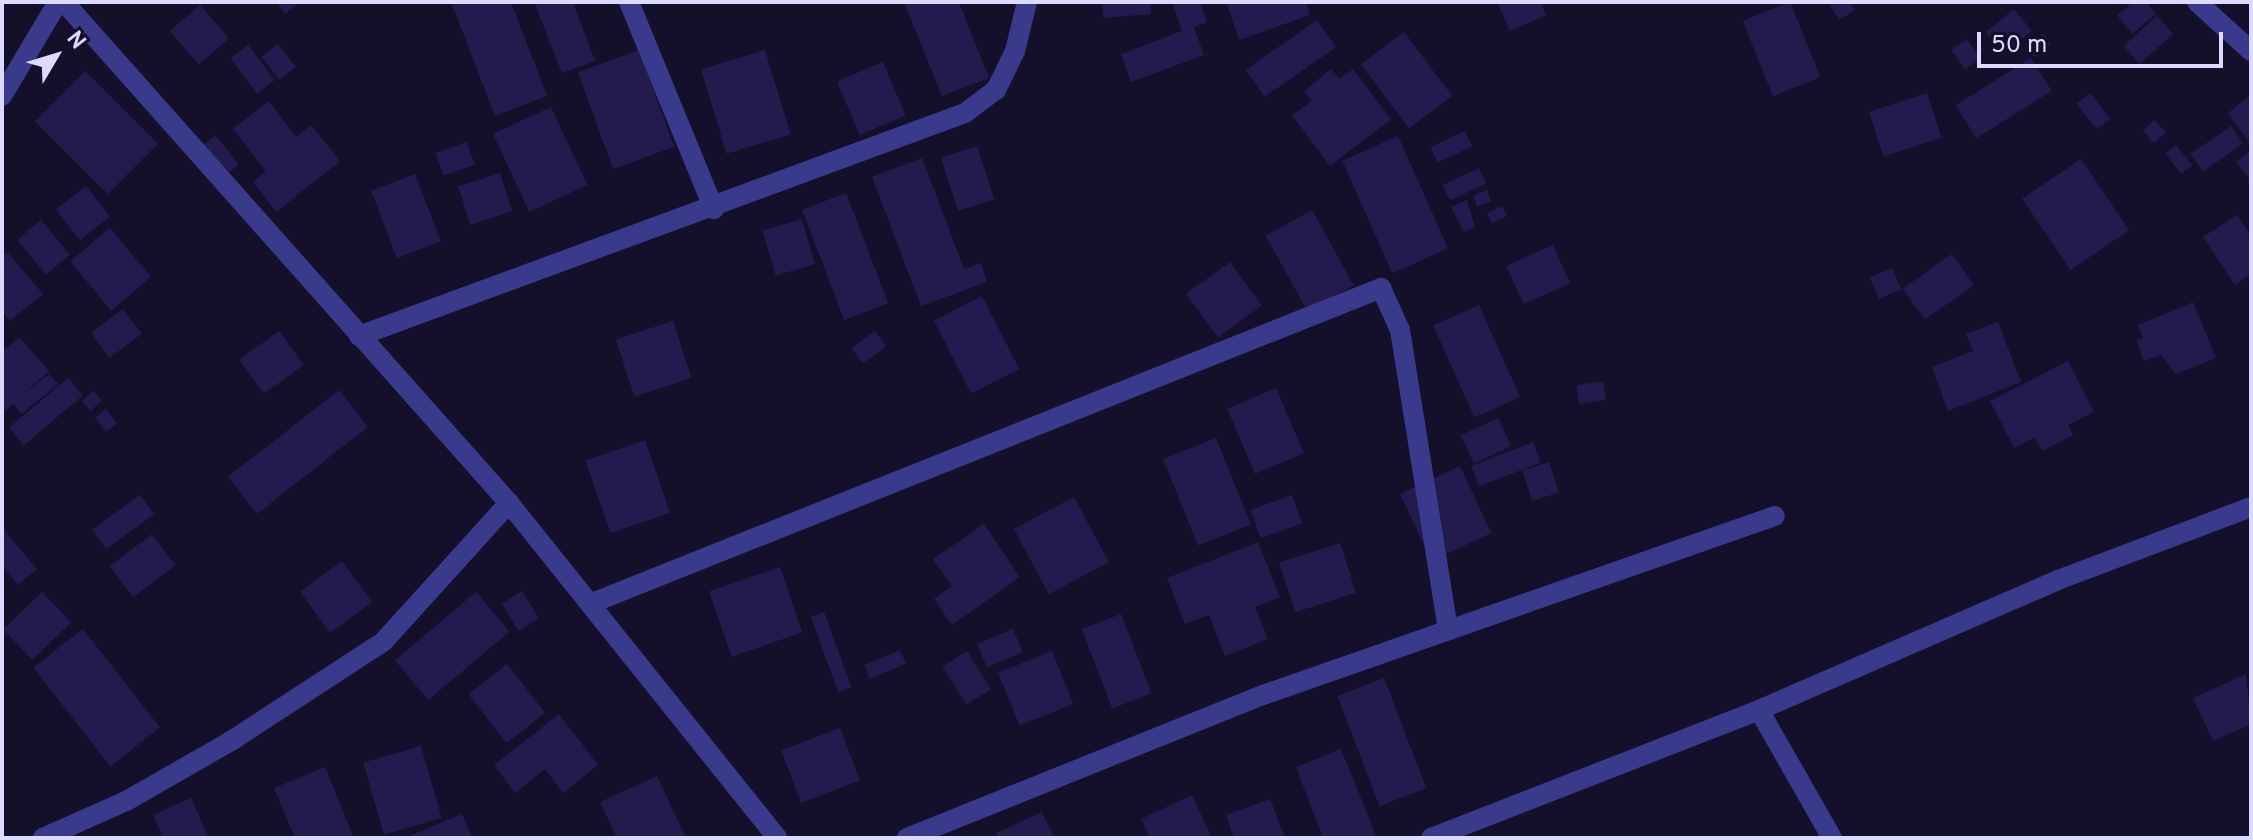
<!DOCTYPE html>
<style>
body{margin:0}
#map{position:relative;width:2253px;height:840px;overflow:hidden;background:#14102b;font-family:Overpass,sans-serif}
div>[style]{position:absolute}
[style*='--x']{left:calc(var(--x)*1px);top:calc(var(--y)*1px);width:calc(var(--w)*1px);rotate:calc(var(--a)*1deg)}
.building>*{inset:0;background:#231b4d;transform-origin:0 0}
.minor>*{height:20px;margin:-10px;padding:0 10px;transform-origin:10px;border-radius:10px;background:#3a3a8c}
span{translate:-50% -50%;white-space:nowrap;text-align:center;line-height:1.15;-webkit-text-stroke:6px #14102b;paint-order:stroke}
.frame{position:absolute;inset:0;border:4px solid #dddaff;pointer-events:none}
.north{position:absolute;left:16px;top:16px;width:80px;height:80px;-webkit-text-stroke:6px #14102b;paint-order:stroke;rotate:52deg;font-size:22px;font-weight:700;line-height:32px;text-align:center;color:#dddaff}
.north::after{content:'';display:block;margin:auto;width:28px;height:36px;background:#dddaff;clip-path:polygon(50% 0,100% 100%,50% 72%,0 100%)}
.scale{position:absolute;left:1977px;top:32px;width:246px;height:36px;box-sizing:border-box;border:4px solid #dddaff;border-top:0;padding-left:10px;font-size:24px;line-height:28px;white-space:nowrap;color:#dddaff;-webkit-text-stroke:6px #14102b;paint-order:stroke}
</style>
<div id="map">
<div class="building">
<i style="clip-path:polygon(276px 2px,301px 2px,285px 14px)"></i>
<i style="clip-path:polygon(451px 2px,511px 2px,547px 96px,495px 116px)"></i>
<i style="clip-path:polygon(534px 2px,573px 2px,595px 61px,562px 73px)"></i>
<i style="clip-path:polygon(904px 2px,959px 2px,989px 78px,942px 96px)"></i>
<i style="clip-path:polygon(1102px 2px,1150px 2px,1151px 14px,1103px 18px)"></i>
<i style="clip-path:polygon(1172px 2px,1200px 2px,1207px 22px,1194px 27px,1204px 55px,1131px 82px,1121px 54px,1182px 31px)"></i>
<i style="clip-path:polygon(1226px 2px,1306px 2px,1310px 15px,1239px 40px)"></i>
<i style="clip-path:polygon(1497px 2px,1541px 2px,1546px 15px,1510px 31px)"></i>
<i style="left:1790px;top:2px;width:81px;height:51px;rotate:68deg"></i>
<i style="clip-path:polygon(1828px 2px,1850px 2px,1855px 10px,1839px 20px)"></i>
<i style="clip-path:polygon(2133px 2px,2146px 2px,2156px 14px,2132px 34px,2117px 15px)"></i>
<i style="left:200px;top:5px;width:44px;height:40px;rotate:49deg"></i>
<i style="left:2014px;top:9px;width:28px;height:36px;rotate:51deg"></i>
<i style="left:2157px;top:16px;width:24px;height:45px;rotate:48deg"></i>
<i style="left:1317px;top:20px;width:33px;height:87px;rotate:55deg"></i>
<i style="left:1404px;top:32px;width:80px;height:54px;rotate:53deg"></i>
<i style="left:2043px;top:34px;width:13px;height:21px;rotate:51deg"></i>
<i style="left:1967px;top:39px;width:24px;height:19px;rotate:55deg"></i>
<i style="left:278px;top:44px;width:29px;height:21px;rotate:52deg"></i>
<i style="left:248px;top:45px;width:44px;height:22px;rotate:53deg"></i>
<i style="left:639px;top:50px;width:103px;height:65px;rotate:70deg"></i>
<i style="left:765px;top:50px;width:88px;height:67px;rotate:73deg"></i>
<i style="left:2031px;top:58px;width:39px;height:89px;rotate:58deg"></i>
<i style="left:883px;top:62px;width:58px;height:50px;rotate:67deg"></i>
<i style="clip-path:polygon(1331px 69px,1340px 79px,1353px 69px,1391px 119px,1330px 166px,1292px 115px,1312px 101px,1304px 91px)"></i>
<i style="left:85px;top:71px;width:103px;height:71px;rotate:45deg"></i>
<i style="left:1927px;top:93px;width:47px;height:61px;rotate:72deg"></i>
<i style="left:2090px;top:93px;width:33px;height:17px;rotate:52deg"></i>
<i style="clip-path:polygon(2251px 95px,2251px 136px,2247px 139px,2228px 113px)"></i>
<i style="clip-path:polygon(269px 101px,296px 137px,311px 125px,340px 161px,276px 212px,253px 182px,266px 171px,233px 129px)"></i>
<i style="left:551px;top:107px;width:86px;height:64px;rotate:65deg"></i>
<i style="left:2155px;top:120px;width:17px;height:16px;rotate:50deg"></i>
<i style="left:2231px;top:126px;width:21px;height:49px;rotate:55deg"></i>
<i style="left:1465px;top:131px;width:17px;height:38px;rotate:65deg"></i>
<i style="left:215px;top:135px;width:38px;height:15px;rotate:51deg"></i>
<i style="left:1398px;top:136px;width:123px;height:61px;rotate:66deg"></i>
<i style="left:467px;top:142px;width:24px;height:33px;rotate:71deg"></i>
<i style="left:2176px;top:145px;width:26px;height:14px;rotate:51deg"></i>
<i style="left:977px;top:146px;width:56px;height:38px;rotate:72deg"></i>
<i style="clip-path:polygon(2251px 150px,2251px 181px,2236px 162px)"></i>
<i style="clip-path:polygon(922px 158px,964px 269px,981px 263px,987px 282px,921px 306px,872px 177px)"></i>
<i style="left:2081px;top:159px;width:86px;height:71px;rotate:56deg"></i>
<i style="left:1479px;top:168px;width:17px;height:40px;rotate:65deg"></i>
<i style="left:500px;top:173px;width:40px;height:44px;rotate:72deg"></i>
<i style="left:415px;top:174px;width:72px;height:47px;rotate:69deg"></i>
<i style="left:86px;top:186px;width:39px;height:38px;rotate:52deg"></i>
<i style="left:1487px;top:190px;width:12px;height:15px;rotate:70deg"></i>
<i style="left:846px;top:193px;width:118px;height:47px;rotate:69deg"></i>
<i style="clip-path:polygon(1467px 200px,1475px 227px,1464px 232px,1451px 207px)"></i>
<i style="left:1502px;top:206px;width:11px;height:17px;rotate:63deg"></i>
<i style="left:1312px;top:210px;width:86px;height:53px;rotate:61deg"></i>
<i style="clip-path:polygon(2237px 215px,2251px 236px,2251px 281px,2248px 276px,2235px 285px,2203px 237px)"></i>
<i style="left:802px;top:219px;width:47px;height:41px;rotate:74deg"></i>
<i style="left:41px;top:220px;width:45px;height:31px;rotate:50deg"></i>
<i style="left:110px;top:228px;width:64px;height:52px;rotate:50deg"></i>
<i style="left:1553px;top:245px;width:42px;height:51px;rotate:66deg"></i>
<i style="clip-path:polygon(7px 252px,43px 294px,10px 321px,2px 311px,2px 257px)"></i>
<i style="left:1952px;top:254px;width:38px;height:60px;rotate:55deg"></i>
<i style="left:1230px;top:262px;width:54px;height:54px;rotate:54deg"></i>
<i style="left:1892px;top:268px;width:23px;height:24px;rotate:67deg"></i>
<i style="left:982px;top:296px;width:82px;height:54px;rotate:63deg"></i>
<i style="clip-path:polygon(2193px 302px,2216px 358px,2176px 374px,2161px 355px,2144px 361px,2136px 340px,2143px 338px,2138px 325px)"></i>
<i style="left:1479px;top:305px;width:101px;height:50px;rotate:66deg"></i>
<i style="left:123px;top:309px;width:31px;height:40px;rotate:53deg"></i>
<i style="left:673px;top:321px;width:60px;height:60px;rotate:72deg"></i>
<i style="clip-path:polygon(1998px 322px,2021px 382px,1948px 411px,1932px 367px,1973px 351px,1966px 334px)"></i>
<i style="left:279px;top:331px;width:42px;height:49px;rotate:54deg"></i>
<i style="left:875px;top:331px;width:19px;height:29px;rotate:54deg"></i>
<i style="clip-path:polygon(19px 337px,49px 371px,21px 396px,49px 374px,58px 384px,21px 414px,13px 403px,6px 410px,2px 406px,2px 352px)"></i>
<i style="clip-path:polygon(2068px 361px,2094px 412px,2068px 425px,2073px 435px,2042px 451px,2035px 437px,2014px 448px,1990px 401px)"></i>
<i style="left:68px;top:378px;width:23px;height:77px;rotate:50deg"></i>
<i style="left:1603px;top:381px;width:19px;height:27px;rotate:81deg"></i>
<i style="left:1276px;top:388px;width:71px;height:53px;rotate:67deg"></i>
<i style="left:339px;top:390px;width:47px;height:141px;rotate:52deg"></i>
<i style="left:93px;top:391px;width:13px;height:15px;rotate:48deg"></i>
<i style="left:106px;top:409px;width:18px;height:14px;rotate:52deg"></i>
<i style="left:1498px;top:418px;width:31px;height:41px;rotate:65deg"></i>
<i style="left:1216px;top:438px;width:93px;height:57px;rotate:68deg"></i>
<i style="left:645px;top:440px;width:77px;height:63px;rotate:71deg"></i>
<i style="left:1533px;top:442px;width:22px;height:66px;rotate:69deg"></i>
<i style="left:1549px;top:462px;width:32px;height:28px;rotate:72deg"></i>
<i style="left:1460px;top:466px;width:74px;height:66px;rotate:65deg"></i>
<i style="left:140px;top:495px;width:24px;height:59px;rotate:54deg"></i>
<i style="left:1292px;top:495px;width:30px;height:44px;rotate:70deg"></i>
<i style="left:1074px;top:497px;width:74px;height:68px;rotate:62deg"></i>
<i style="clip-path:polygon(984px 524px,1020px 577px,952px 625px,934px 599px,952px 586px,933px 559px)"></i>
<i style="clip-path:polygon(2px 528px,37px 569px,18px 585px,2px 566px)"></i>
<i style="left:152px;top:534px;width:39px;height:53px;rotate:53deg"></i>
<i style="clip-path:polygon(1258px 542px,1280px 597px,1255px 607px,1268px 639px,1225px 656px,1209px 615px,1185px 624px,1167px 578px)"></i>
<i style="left:1340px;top:543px;width:52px;height:64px;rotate:72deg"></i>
<i style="left:342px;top:561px;width:51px;height:52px;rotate:54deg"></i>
<i style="left:780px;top:567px;width:69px;height:75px;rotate:71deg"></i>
<i style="left:522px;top:591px;width:32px;height:24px;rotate:58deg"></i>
<i style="left:42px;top:592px;width:42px;height:54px;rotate:46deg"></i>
<i style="left:476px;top:592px;width:52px;height:106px;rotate:50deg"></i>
<i style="left:824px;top:612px;width:80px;height:14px;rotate:70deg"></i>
<i style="left:1121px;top:614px;width:85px;height:42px;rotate:69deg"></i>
<i style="left:83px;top:629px;width:125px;height:63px;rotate:52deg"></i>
<i style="left:1013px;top:629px;width:25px;height:39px;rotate:67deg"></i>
<i style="left:900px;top:650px;width:15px;height:39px;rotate:67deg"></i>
<i style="left:967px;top:651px;width:45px;height:29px;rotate:58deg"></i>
<i style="left:1052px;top:651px;width:57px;height:58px;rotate:68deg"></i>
<i style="left:507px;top:664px;width:62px;height:49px;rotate:52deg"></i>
<i style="clip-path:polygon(2246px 674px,2251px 724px,2213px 741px,2193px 698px)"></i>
<i style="left:1384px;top:678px;width:118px;height:50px;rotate:69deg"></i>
<i style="clip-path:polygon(559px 714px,598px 765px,563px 793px,545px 769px,515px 793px,494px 765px)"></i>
<i style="left:840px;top:728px;width:56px;height:63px;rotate:69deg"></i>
<i style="left:421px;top:746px;width:75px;height:60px;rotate:74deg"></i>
<i style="clip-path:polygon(1341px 749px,1377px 838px,1323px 838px,1296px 767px)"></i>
<i style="clip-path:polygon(325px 767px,354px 838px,295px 838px,274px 788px)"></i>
<i style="clip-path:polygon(657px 776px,686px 838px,617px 838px,600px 802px)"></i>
<i style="clip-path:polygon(1192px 795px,1212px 838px,1150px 838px,1141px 819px)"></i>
<i style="clip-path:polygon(191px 798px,209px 838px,163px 838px,153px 815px)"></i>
<i style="clip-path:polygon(1270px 799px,1285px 838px,1234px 838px,1226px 815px)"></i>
<i style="clip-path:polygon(1042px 812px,1054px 838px,998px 838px,996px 833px)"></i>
<i style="clip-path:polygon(462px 814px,472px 838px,405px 838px)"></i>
</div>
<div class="minor">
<i style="--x:64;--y:2;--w:670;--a:48.39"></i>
<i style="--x:509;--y:503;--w:429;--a:51.3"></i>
<i style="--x:629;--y:2;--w:224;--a:67.7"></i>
<i style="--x:2197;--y:2;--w:73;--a:42.2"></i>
<i style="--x:2;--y:96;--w:109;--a:-59.2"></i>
<i style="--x:359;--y:336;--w:646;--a:-20.2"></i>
<i style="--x:965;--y:113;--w:39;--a:-37"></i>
<i style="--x:996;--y:90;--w:43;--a:-64"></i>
<i style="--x:1015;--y:51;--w:50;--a:-76.2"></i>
<i style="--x:592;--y:603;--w:850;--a:-21.76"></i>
<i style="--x:1381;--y:288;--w:46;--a:65.7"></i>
<i style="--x:1400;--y:330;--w:303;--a:80.9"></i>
<i style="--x:1759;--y:710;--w:147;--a:60.3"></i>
<i style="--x:43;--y:838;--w:93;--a:-24.1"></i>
<i style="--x:128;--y:800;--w:119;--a:-29.8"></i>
<i style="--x:231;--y:741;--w:181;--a:-33.1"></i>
<i style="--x:383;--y:642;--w:188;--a:-47.8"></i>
<i style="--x:907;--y:838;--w:384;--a:-21.9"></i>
<i style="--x:1263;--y:695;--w:542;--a:-19.27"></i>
<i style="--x:1431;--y:838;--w:352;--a:-21.3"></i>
<i style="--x:1759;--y:710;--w:326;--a:-23.5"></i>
<i style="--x:2058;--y:580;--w:206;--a:-20.7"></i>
</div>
<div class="frame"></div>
<div class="north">N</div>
<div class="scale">50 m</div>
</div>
